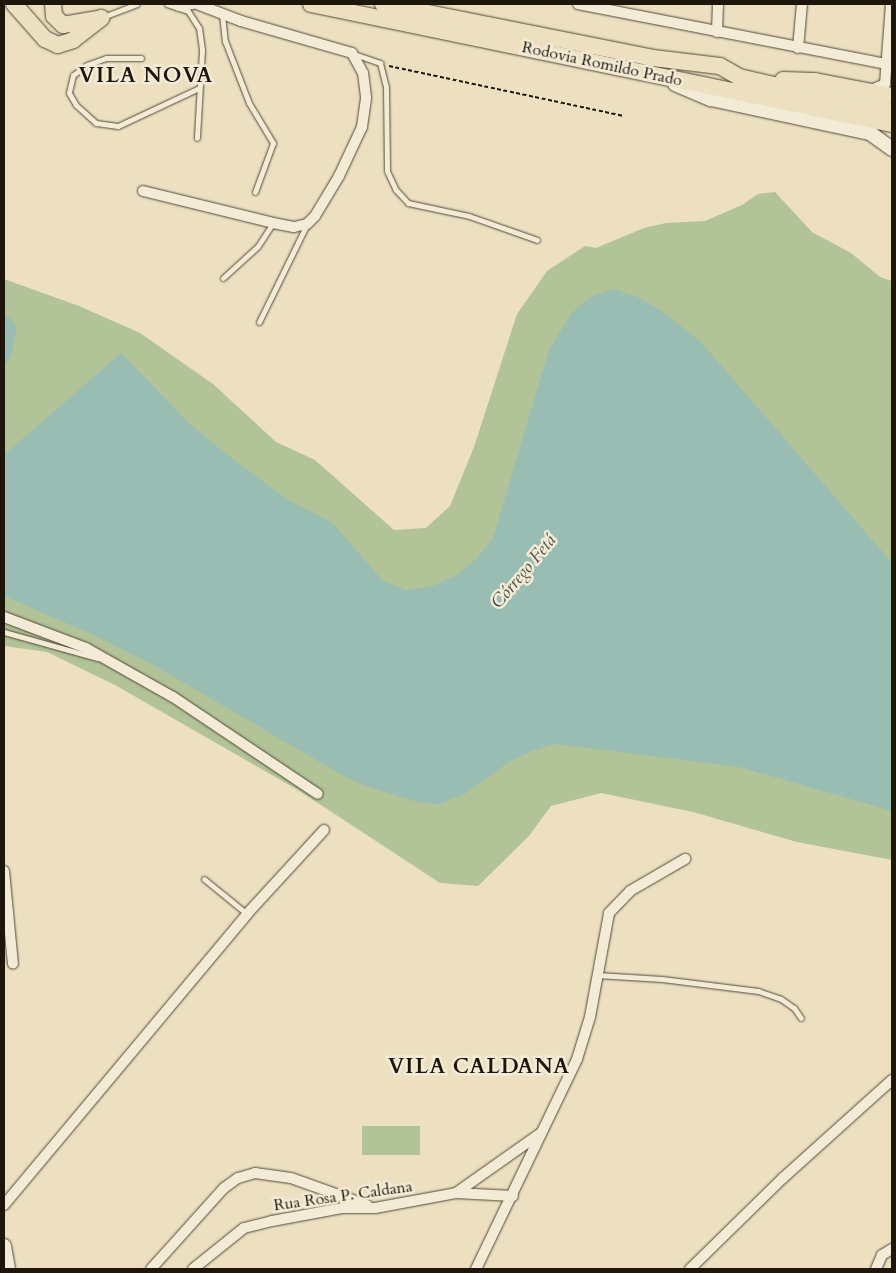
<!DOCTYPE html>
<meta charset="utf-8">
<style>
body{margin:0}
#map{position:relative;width:896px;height:1273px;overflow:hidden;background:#ece0c0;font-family:Cardo,serif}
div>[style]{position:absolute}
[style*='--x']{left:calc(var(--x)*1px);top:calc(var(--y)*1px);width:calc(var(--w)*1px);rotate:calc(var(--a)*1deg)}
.green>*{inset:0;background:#b1c397;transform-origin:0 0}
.water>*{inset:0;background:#99bdb3}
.path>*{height:2px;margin-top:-1px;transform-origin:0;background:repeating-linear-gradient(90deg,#1e160b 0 4px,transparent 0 6.5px)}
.roads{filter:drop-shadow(0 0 1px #524838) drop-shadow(0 0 1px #524838)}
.lane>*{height:5px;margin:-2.5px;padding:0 2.5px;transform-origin:2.5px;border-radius:2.5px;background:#f3ebd6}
.street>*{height:10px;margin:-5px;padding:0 5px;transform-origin:5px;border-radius:5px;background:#f3ebd6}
.secondary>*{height:14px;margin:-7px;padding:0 7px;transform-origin:7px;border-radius:7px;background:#f3ebd6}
.primary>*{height:16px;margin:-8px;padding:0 8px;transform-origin:8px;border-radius:8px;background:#ece0c0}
span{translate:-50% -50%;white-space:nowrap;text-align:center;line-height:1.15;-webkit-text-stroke:5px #f3ebd6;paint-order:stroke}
.street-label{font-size:16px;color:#1e160b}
.water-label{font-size:18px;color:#495046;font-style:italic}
.district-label{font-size:21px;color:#1e160b;font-weight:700;letter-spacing:1px}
.frame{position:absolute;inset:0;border:5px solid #1e160b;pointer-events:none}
</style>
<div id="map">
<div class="green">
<i style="clip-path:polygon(775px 192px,812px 232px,851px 253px,880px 277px,892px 281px,892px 860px,797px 842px,693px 812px,601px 793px,551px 806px,529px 836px,478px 886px,440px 883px,298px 790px,115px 685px,47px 652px,4px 646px,4px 279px,79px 306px,140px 333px,213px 384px,276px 442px,315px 460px,394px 530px,426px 528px,450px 506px,474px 447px,517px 314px,547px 271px,585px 246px,596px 248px,644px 228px,666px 223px,705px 221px,742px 205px,758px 194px)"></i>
<i style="left:362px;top:1126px;width:58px;height:29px"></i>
</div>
<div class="water">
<i style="clip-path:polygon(613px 289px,638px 297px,660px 310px,701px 342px,892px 563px,892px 811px,739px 767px,556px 744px,532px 751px,509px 762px,466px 793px,439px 805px,414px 801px,366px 786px,342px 775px,155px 666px,87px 632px,4px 596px,4px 455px,121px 353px,188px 422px,221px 450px,288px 500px,333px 523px,383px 581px,407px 590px,432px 586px,457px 575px,477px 558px,493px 538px,549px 350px,571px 314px,590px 297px)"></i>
<i style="clip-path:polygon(4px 312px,17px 327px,11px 356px,4px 368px)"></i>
</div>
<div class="path">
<i style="--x:389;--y:66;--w:240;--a:12"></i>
</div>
<div class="roads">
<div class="lane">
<i style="--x:167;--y:4;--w:22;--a:18"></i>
<i style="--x:188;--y:11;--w:20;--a:57"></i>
<i style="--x:199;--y:28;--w:22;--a:82"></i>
<i style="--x:202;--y:50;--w:88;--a:93.3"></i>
<i style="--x:222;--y:14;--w:27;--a:84"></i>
<i style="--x:225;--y:41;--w:66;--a:68.8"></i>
<i style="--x:249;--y:103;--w:47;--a:59"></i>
<i style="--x:273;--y:143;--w:52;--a:110.2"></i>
<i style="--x:103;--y:17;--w:36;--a:-21"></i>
<i style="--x:354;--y:54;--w:28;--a:19"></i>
<i style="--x:380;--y:63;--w:25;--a:76"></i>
<i style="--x:386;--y:87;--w:84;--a:89.3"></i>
<i style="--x:387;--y:171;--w:21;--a:65"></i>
<i style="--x:396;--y:190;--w:18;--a:47"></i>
<i style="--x:408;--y:203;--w:62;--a:12"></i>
<i style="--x:469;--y:216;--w:72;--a:19.4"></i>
<i style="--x:141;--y:58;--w:35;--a:180"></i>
<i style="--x:106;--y:58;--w:20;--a:160"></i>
<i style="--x:87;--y:65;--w:17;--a:144"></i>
<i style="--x:73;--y:75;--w:18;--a:103"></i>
<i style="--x:69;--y:93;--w:14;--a:60"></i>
<i style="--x:76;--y:105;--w:27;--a:42"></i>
<i style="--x:96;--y:123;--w:22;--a:8"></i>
<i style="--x:118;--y:126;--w:89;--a:-25.1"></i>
<i style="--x:223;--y:278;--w:47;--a:-42.4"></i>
<i style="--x:258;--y:246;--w:27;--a:-57"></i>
<i style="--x:259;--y:322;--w:109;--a:-63.9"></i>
<i style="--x:4;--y:632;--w:97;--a:15.6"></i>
<i style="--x:204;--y:879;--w:55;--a:39.1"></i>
<i style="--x:597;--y:975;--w:65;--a:3.5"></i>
<i style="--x:662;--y:979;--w:97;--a:7.1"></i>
<i style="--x:758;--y:991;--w:24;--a:19"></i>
<i style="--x:781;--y:999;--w:16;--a:35"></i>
<i style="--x:794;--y:1008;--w:12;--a:55"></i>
</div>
<div class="street">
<i style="--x:578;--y:4;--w:320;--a:11"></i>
<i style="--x:179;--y:6;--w:14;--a:-8"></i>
<i style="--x:717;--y:32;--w:28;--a:-88"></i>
<i style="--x:798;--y:48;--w:44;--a:-84.8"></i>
<i style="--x:871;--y:90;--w:15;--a:-23"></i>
<i style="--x:885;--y:84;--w:80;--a:-85.7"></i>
<i style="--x:143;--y:191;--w:134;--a:13.8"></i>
<i style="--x:273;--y:223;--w:21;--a:11"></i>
<i style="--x:294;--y:227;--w:13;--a:-13"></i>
<i style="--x:307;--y:224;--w:11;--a:-45"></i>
<i style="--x:315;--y:216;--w:47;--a:-59"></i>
<i style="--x:339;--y:176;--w:54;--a:-64.9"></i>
<i style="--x:362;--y:127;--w:30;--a:-82"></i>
<i style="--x:366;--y:97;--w:24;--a:-97"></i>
<i style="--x:363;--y:73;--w:23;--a:-119"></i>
<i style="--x:352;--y:53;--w:116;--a:-163.9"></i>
<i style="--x:241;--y:21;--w:47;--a:-158.9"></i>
<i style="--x:4;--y:617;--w:88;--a:20.7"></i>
<i style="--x:86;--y:648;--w:100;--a:29.4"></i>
<i style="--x:173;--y:697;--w:174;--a:33.8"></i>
<i style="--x:4;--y:871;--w:93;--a:84.5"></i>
<i style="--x:456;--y:1193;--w:104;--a:-35.2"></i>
<i style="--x:4;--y:1205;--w:379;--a:-50.1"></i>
<i style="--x:247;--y:914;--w:114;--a:-47.5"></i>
<i style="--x:151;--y:1269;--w:109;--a:-48"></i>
<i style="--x:224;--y:1188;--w:17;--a:-36"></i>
<i style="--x:238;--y:1178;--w:18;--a:-16"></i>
<i style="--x:255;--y:1173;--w:36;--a:8"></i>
<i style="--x:291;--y:1178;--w:81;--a:19.6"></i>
<i style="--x:193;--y:1269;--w:65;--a:-38.8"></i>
<i style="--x:244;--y:1228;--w:29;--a:-14"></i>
<i style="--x:272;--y:1221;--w:71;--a:-10.5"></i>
<i style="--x:342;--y:1208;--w:33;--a:0"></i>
<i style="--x:375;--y:1208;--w:82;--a:-10.5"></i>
<i style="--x:456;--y:1193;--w:57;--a:3"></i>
<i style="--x:476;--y:1269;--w:233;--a:-64.3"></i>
<i style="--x:577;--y:1059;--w:44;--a:-72.8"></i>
<i style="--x:590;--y:1017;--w:106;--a:-79.6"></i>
<i style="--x:609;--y:913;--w:30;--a:-46"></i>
<i style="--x:630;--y:891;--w:64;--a:-30.2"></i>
<i style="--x:690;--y:1269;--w:130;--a:-44.4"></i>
<i style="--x:783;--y:1178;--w:147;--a:-42"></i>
<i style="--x:876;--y:1269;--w:15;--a:-67"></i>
<i style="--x:882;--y:1255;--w:12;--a:-31"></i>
</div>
<div class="secondary">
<i style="--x:675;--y:84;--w:39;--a:23"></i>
<i style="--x:711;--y:99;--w:163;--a:12.1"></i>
<i style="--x:870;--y:133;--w:27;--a:36"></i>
<i style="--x:4;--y:1246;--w:23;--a:80"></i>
</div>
<div class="primary">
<i style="--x:14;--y:4;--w:47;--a:48.5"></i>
<i style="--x:45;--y:39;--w:14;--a:25"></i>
<i style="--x:58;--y:45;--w:16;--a:-18"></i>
<i style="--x:73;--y:40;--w:36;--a:-38"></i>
<i style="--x:53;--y:4;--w:12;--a:85"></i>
<i style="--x:54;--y:16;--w:13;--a:45"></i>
<i style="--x:63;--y:25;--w:34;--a:-10"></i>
<i style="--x:311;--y:4;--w:593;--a:11.67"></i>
<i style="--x:383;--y:4;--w:275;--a:11.3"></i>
<i style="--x:653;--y:58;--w:67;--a:6.8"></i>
<i style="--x:720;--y:66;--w:22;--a:30"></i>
<i style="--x:739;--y:77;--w:157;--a:12.9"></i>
<i style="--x:783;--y:80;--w:32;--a:2"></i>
<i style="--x:815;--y:81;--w:78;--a:11"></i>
</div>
</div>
<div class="street-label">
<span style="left:602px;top:64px;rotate:12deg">Rodovia Romildo Prado</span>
<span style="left:343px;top:1196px;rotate:-8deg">Rua Rosa P. Caldana</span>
</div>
<div class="water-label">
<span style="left:524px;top:572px;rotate:-50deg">Córrego Fetá</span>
</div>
<div class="district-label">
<span style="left:146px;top:76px">VILA NOVA</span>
<span style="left:479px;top:1067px">VILA CALDANA</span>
</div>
<div class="frame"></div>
</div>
